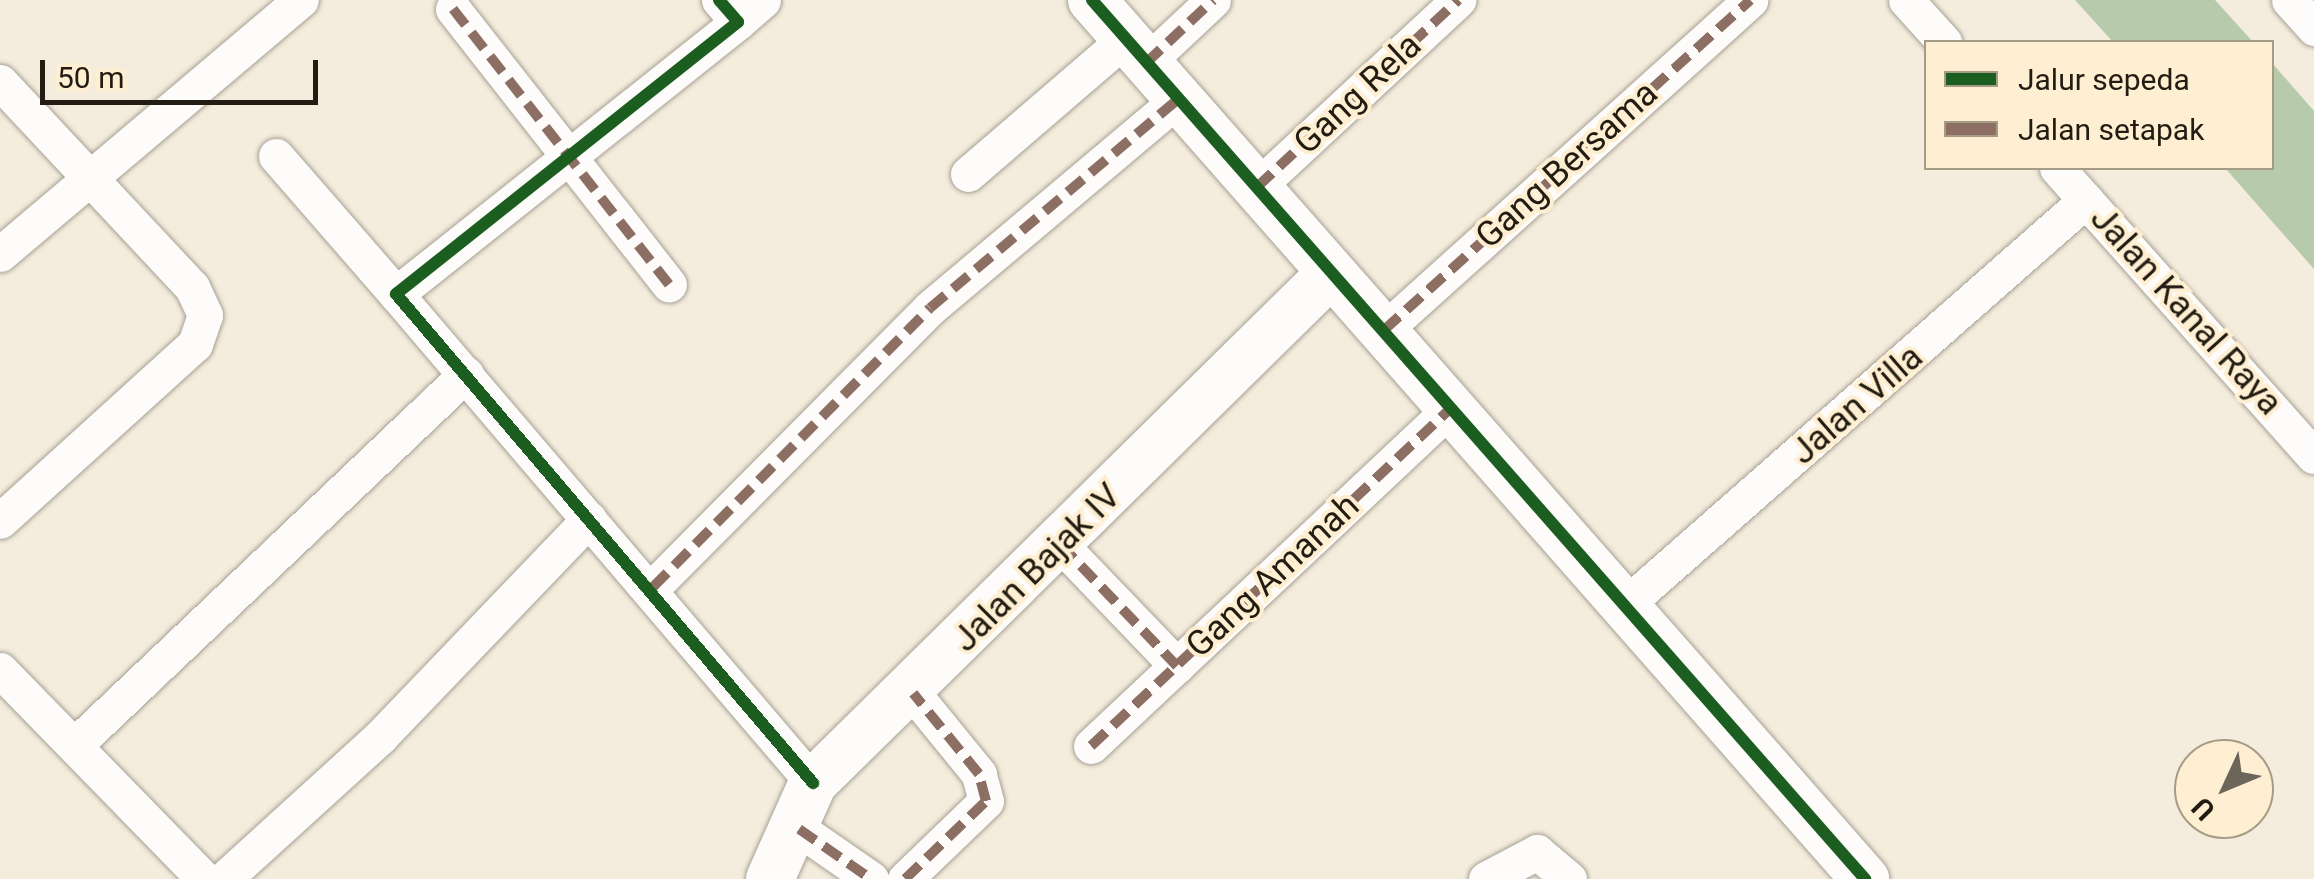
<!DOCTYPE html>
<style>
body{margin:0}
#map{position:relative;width:2314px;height:879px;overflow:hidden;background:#f4ecdc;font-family:Roboto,sans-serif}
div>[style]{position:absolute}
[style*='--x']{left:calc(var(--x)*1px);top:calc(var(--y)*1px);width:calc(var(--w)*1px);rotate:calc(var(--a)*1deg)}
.water>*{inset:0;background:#b7caac}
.roads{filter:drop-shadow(0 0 2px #a7a195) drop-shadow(0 0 2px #a7a195)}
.street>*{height:35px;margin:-17.5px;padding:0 17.5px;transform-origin:17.5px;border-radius:17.5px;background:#fdfcfa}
.secondary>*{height:48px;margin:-24px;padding:0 24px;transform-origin:24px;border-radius:24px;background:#fdfcfa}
.quiet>*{height:10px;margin-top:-5px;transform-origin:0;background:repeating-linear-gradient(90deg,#8d6e63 0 20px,transparent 0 30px)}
.cycleway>*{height:12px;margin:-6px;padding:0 6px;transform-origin:6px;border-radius:6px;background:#1b5e20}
span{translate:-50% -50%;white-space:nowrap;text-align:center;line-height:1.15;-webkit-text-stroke:8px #feefd2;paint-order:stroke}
.street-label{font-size:35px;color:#221c12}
.legend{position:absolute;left:1924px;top:40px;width:350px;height:130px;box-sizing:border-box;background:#feefd2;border:2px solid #a69b85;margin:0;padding:12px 18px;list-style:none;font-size:30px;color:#221c12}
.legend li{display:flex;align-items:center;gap:20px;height:50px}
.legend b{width:50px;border:2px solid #a69b85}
.north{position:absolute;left:2174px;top:739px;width:100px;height:100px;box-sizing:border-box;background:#feefd2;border:2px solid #a69b85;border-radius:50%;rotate:226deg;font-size:28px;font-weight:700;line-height:40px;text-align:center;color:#221c12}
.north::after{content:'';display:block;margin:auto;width:35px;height:45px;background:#6c6559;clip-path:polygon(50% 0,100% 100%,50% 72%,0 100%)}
.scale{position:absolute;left:40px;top:60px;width:278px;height:45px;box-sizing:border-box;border:5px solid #221c12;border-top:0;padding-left:12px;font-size:30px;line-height:35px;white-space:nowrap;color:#221c12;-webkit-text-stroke:8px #feefd2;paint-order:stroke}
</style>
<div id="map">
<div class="water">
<i style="clip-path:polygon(2075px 0,2215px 0,2253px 42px,2113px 42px)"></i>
<i style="clip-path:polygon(2272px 63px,2314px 111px,2314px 269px,2225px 168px,2272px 168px)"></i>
</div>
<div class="roads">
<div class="street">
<i style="--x:719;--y:0;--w:29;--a:49"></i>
<i style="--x:738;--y:22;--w:437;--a:141.5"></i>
<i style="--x:396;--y:294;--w:643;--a:49.54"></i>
<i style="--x:1906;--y:0;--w:57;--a:47.9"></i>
<i style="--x:2289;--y:0;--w:38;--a:48"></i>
<i style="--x:453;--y:9;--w:350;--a:51.9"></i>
<i style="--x:738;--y:22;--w:33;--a:-41"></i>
<i style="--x:1146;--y:63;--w:92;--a:-43.2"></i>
<i style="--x:0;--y:82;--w:281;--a:46.9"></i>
<i style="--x:192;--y:287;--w:31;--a:65"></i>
<i style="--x:205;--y:315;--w:31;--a:109"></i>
<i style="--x:195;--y:344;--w:263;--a:137.8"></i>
<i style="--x:276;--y:156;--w:183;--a:49"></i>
<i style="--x:2057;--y:168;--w:386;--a:48.3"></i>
<i style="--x:968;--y:174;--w:207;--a:-40.7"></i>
<i style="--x:1257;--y:187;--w:275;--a:-42.9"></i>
<i style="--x:0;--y:254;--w:394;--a:-40.2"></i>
<i style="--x:1384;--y:330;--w:493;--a:-42"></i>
<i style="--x:1060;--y:544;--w:169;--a:46.2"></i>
<i style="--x:653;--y:587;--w:393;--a:-45.2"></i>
<i style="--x:930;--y:308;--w:324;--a:-40.1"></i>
<i style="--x:1624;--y:606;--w:615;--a:-41.31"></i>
<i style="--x:0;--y:670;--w:292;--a:45.7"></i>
<i style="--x:75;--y:745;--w:539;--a:-43.5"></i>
<i style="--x:1091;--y:746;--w:498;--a:-43.2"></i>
<i style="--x:799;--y:829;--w:88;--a:34.8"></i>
<i style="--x:224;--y:879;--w:211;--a:-42.3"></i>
<i style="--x:380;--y:737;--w:302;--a:-46.2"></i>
<i style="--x:905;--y:879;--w:112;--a:-43.9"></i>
<i style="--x:986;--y:801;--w:28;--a:-105"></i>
<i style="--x:979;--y:774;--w:104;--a:-129.2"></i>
<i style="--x:1486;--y:879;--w:58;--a:-27.9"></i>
<i style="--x:1537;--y:852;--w:42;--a:40.2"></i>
</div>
<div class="secondary">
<i style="--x:1092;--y:0;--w:1171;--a:48.67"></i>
<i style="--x:770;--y:879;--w:105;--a:-65.9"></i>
<i style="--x:813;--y:783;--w:727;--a:-44.55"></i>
</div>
</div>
<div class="quiet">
<i style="--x:453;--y:9;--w:350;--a:51.9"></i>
<i style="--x:1146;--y:63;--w:92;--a:-43.2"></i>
<i style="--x:1257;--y:187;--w:275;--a:-42.9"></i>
<i style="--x:1384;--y:330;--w:493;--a:-42"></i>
<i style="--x:1060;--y:544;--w:169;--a:46.2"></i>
<i style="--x:653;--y:587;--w:393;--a:-45.2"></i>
<i style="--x:930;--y:308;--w:324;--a:-40.1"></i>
<i style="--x:1091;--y:746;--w:498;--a:-43.2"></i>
<i style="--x:799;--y:829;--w:88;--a:34.8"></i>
<i style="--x:905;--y:879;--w:112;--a:-43.9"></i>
<i style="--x:986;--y:801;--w:28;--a:-105"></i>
<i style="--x:979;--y:774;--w:104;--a:-129.2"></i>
</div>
<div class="cycleway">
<i style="--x:719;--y:0;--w:29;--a:49"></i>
<i style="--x:738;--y:22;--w:437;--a:141.5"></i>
<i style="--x:396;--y:294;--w:643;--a:49.54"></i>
<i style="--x:1092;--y:0;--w:1171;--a:48.67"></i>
</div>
<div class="street-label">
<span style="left:1358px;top:94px;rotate:-43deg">Gang Rela</span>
<span style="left:1567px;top:165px;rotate:-42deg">Gang Bersama</span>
<span style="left:2186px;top:311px;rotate:48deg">Jalan Kanal Raya</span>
<span style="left:1857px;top:405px;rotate:-41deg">Jalan Villa</span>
<span style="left:1037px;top:568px;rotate:-45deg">Jalan Bajak IV</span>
<span style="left:1273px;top:576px;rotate:-43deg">Gang Amanah</span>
</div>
<ul class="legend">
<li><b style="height:12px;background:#1b5e20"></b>Jalur sepeda</li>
<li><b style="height:12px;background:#8d6e63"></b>Jalan setapak</li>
</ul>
<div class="north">U</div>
<div class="scale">50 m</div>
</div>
